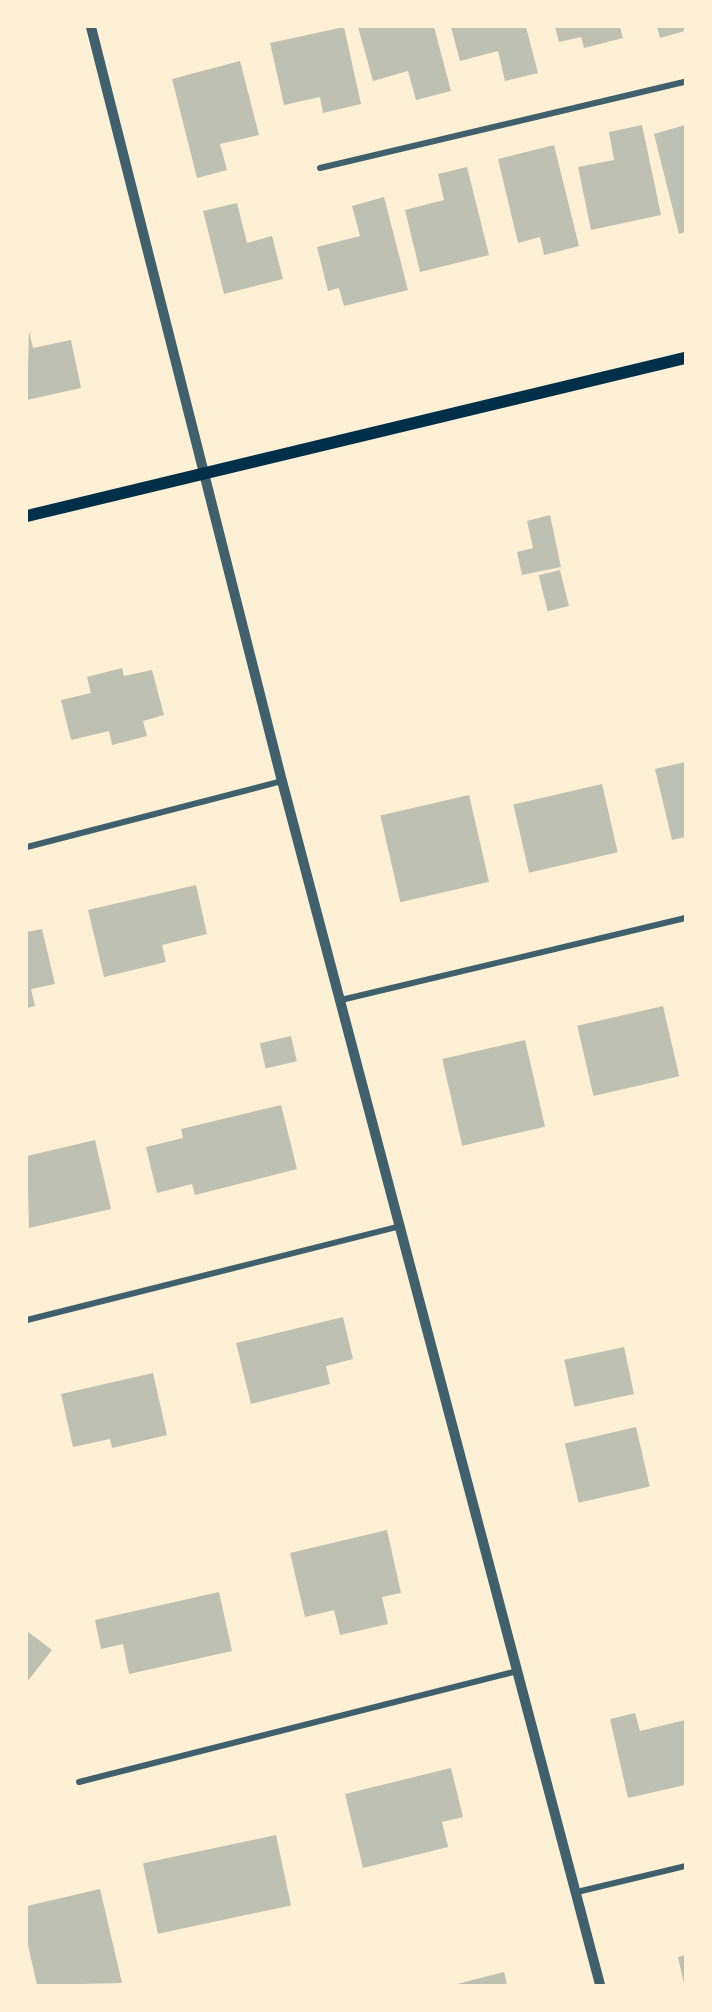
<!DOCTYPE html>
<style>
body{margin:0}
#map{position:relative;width:712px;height:2012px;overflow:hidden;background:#fdf0d5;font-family:"Exo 2",sans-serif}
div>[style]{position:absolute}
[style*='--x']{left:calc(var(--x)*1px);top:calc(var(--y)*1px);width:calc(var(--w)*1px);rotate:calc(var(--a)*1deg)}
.building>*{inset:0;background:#bec0b2;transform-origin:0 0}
.minor>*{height:6px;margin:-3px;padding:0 3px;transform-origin:3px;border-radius:3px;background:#3f606c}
.tertiary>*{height:10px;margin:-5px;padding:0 5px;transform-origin:5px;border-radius:5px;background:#3f606c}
.secondary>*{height:12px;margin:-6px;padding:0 6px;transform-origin:6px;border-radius:6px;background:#003049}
span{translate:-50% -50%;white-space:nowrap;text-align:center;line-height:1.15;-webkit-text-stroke:6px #fdf0d5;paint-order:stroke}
.frame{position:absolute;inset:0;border:28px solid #fdf0d5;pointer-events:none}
</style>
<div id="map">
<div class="building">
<i style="clip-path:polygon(344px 27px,361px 104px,323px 113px,320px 97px,284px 105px,270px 43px)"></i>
<i style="clip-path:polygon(358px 27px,434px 27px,451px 91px,416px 100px,408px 71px,373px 81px)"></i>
<i style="clip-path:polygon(451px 27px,526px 27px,538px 73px,505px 81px,498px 51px,460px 61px)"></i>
<i style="clip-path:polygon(555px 27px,620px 27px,623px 38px,584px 48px,581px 37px,559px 42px)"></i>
<i style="clip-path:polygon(657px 27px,685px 27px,685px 31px,660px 38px)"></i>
<i style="clip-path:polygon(240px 61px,259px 135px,220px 144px,227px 170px,197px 178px,172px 79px)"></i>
<i style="clip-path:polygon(642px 125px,661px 215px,591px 230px,578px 167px,614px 160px,609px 132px)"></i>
<i style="clip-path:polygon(685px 125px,685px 232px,679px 234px,654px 134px)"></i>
<i style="clip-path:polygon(554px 145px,579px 246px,544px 255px,540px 237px,518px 243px,498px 159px)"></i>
<i style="clip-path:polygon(467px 167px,489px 255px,420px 272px,405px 210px,444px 200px,438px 174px)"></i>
<i style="clip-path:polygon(384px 197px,408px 290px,344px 306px,339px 288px,328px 291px,317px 247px,360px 236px,352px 206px)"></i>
<i style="clip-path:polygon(237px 203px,247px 243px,272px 236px,283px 279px,224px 294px,203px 211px)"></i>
<i style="clip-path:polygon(29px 331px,33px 348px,71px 340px,81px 388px,27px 400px)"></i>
<i style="clip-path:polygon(550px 515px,561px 567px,522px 575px,517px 552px,533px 548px,527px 521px)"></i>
<i style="left:560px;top:570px;width:37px;height:22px;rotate:76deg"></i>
<i style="clip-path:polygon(122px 668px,124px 676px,152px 670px,164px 715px,143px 721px,147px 736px,112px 745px,109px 731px,71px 740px,61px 700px,91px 693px,87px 677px)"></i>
<i style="clip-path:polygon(685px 762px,685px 837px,672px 840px,655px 769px)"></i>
<i style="left:602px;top:784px;width:70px;height:91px;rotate:77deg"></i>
<i style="left:469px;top:795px;width:89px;height:91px;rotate:77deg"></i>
<i style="clip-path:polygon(196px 885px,207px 934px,162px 945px,166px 962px,104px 977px,88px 910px)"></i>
<i style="clip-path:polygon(42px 929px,55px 984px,31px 989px,35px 1006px,27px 1008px,27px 932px)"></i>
<i style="left:663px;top:1006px;width:72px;height:88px;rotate:77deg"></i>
<i style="left:291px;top:1036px;width:26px;height:32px;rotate:77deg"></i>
<i style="left:525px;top:1040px;width:89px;height:85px;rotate:77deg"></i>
<i style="clip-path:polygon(281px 1105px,297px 1169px,195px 1195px,192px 1184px,157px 1193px,146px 1147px,183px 1138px,181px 1129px)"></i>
<i style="clip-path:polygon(95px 1140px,111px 1209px,29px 1228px,27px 1156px)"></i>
<i style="clip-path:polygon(343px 1317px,353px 1359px,326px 1366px,330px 1384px,251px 1404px,236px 1343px)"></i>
<i style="left:624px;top:1347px;width:48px;height:61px;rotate:78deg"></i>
<i style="clip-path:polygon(153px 1373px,167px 1435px,112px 1448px,110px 1439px,73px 1447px,61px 1394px)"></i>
<i style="left:636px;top:1427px;width:61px;height:73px;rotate:77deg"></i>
<i style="clip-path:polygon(387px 1530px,401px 1593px,382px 1597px,388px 1624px,340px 1635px,334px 1610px,305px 1617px,290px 1553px)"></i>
<i style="clip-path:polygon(219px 1592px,232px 1651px,129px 1674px,123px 1644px,101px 1649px,95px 1620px)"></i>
<i style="clip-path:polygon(27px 1631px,52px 1650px,27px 1682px)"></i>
<i style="clip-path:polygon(635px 1713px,640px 1731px,685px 1720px,685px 1785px,628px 1798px,610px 1719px)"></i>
<i style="clip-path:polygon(451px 1768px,463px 1817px,442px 1822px,448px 1847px,363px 1868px,345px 1794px)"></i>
<i style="left:276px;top:1835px;width:72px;height:136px;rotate:78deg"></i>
<i style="clip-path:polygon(100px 1889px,122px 1983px,37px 1985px,27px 1941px,27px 1906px)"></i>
<i style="clip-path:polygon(685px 1955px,685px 1983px,684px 1984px,678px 1957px)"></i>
<i style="clip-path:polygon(504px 1972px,507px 1985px,457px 1985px,457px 1984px)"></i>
</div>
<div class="minor">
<i style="--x:320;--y:168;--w:375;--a:-13.3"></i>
<i style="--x:27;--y:847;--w:263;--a:-14.5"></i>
<i style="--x:341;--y:1000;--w:354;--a:-13.4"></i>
<i style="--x:27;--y:1320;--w:386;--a:-14.1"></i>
<i style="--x:79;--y:1782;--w:452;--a:-14.2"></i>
<i style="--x:577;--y:1892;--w:111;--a:-13.5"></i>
</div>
<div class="tertiary">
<i style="--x:91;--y:27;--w:778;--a:75.79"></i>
<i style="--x:282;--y:781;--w:1245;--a:75.2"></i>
</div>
<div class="secondary">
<i style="--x:27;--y:516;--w:677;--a:-13.5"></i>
</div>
<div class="frame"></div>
</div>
